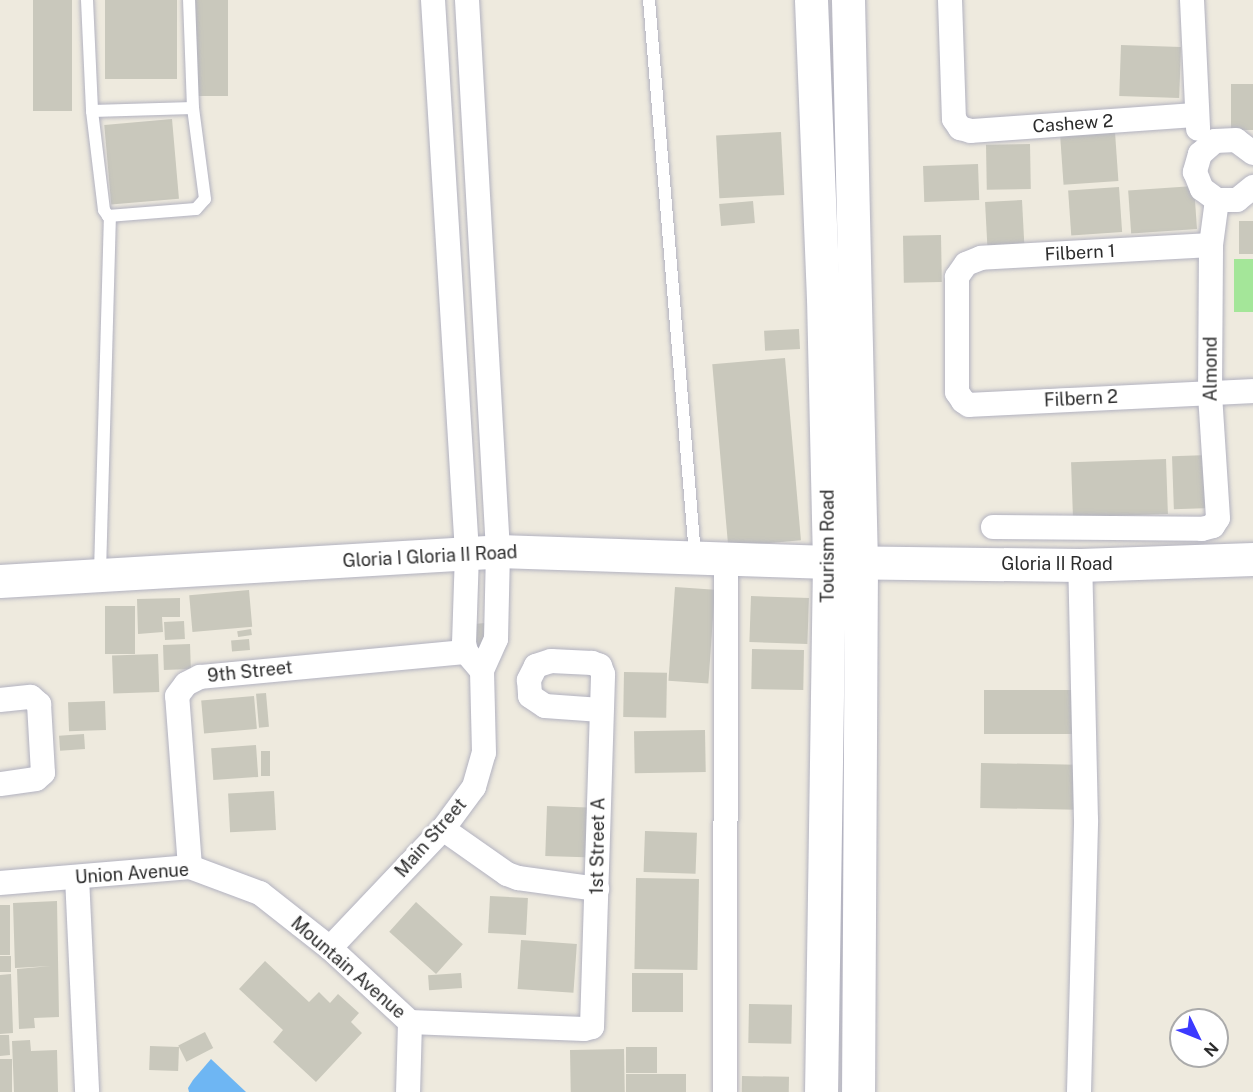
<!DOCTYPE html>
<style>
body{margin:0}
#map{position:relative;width:1253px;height:1092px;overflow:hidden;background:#eeeade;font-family:"Public Sans",sans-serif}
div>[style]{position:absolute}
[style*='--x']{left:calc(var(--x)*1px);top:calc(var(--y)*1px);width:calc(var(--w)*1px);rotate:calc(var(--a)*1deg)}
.green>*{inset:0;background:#a4e699;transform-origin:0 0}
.water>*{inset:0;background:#6eb6f3}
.building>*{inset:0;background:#c9c8bc;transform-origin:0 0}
.roads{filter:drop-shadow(0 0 2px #b2b2c0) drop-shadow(0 0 2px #b2b2c0)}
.lane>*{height:12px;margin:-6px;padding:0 6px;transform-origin:6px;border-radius:6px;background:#fff}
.street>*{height:24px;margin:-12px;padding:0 12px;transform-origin:12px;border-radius:12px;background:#fff}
.secondary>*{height:33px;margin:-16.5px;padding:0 16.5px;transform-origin:16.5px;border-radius:16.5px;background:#fff}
span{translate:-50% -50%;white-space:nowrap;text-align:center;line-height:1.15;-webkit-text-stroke:6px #fff;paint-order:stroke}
.street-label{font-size:18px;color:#2c2c2c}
.north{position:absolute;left:1169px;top:1008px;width:60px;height:60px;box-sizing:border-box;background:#fff;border:2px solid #ababab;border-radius:50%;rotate:133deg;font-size:16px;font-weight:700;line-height:24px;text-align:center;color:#2c2c2c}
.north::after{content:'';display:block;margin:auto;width:21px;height:27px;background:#3c3aff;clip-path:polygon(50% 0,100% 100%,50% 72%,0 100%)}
</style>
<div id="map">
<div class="green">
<i style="left:1253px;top:259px;width:53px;height:19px;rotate:90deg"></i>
</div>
<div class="water">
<i style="clip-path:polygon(211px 1059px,246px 1092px,189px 1092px,188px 1088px,193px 1080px)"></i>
</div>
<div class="building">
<i style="left:33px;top:0;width:39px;height:111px"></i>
<i style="left:105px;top:0;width:72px;height:79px"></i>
<i style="left:191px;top:0;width:37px;height:96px"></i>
<i style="left:1121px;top:45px;width:60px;height:51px;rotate:2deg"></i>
<i style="left:1231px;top:84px;width:22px;height:46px"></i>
<i style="left:172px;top:119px;width:80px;height:68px;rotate:85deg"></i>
<i style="left:781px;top:132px;width:63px;height:65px;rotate:87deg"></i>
<i style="left:1115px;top:132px;width:49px;height:55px;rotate:86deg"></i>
<i style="left:1030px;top:144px;width:45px;height:44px;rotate:89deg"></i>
<i style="left:978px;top:164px;width:36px;height:55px;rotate:88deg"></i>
<i style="left:1194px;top:186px;width:43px;height:66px;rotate:86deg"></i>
<i style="left:1119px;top:187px;width:45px;height:51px;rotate:86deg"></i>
<i style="left:1022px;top:200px;width:51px;height:37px;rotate:87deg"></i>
<i style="left:753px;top:201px;width:22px;height:34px;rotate:85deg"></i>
<i style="left:1239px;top:221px;width:14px;height:33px"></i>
<i style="left:941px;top:235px;width:47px;height:38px;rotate:89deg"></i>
<i style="left:799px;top:329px;width:20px;height:35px;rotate:87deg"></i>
<i style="left:785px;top:358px;width:183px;height:73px;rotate:85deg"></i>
<i style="left:1209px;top:455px;width:53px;height:37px;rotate:88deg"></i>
<i style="left:1166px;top:459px;width:55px;height:95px;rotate:88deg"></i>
<i style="left:675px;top:587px;width:40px;height:94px;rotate:4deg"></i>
<i style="left:249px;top:590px;width:37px;height:60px;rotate:85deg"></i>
<i style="left:751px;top:596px;width:58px;height:46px;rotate:2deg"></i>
<i style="clip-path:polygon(180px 598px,180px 617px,162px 617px,163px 632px,138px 634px,137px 599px)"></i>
<i style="left:105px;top:606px;width:30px;height:48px"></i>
<i style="left:184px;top:621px;width:18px;height:20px;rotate:87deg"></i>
<i style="left:485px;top:623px;width:25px;height:16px;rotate:85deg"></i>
<i style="left:251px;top:629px;width:6px;height:14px;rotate:81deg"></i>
<i style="left:249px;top:639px;width:11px;height:18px;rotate:85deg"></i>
<i style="left:190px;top:644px;width:25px;height:27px;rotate:88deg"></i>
<i style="left:752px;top:649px;width:52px;height:40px;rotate:1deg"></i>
<i style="left:158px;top:654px;width:38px;height:46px;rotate:88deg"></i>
<i style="left:624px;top:672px;width:43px;height:45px;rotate:1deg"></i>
<i style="left:984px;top:690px;width:94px;height:44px"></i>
<i style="left:266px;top:693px;width:34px;height:10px;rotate:85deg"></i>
<i style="left:254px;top:696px;width:33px;height:53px;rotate:85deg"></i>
<i style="left:105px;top:701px;width:29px;height:37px;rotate:88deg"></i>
<i style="left:705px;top:730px;width:42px;height:71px;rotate:89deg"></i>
<i style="left:84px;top:734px;width:15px;height:25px;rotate:86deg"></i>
<i style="left:256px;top:745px;width:32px;height:45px;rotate:86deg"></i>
<i style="left:261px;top:751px;width:9px;height:25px"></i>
<i style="left:981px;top:763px;width:96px;height:45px;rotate:1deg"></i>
<i style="left:274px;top:791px;width:39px;height:46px;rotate:87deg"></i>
<i style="left:547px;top:806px;width:47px;height:50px;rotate:2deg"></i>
<i style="left:645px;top:831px;width:52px;height:41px;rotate:2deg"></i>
<i style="left:636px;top:878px;width:63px;height:91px;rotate:1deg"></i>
<i style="left:490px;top:896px;width:38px;height:37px;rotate:3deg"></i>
<i style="clip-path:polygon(57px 901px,59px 1017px,34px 1018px,35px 1028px,19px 1029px,17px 969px,51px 966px,15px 968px,13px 903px)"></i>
<i style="left:416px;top:902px;width:63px;height:40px;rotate:42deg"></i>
<i style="left:0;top:905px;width:10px;height:50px"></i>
<i style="left:521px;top:940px;width:56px;height:49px;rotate:4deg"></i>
<i style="left:0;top:956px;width:11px;height:16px"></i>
<i style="clip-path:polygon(265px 961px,309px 1002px,319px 992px,330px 1003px,338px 994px,359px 1013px,351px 1022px,362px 1033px,316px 1082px,273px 1042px,283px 1030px,239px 989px)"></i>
<i style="left:461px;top:973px;width:15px;height:33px;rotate:86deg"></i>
<i style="left:683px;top:973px;width:39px;height:51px;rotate:90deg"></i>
<i style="clip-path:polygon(11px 974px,13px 1033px,0 1034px,0 975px)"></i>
<i style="left:749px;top:1004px;width:43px;height:39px;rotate:1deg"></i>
<i style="left:205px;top:1032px;width:18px;height:30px;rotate:63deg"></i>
<i style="clip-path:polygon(0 1035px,9px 1035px,10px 1055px,0 1056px)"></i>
<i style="clip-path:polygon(30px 1040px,31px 1051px,57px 1050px,58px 1092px,14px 1092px,12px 1041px)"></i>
<i style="left:150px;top:1046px;width:29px;height:24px;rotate:2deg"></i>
<i style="left:626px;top:1047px;width:31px;height:26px"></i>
<i style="left:624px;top:1049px;width:43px;height:54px;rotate:89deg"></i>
<i style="left:0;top:1059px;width:12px;height:33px"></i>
<i style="left:686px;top:1074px;width:18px;height:60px;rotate:90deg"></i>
<i style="left:742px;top:1076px;width:47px;height:16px;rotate:1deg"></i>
</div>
<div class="roads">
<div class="lane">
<i style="--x:87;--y:0;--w:111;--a:87.4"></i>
<i style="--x:92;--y:111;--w:100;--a:83.1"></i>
<i style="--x:104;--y:210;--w:7;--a:56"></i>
<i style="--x:108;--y:216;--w:88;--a:-4.5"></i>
<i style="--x:196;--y:209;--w:13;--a:-48"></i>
<i style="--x:205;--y:199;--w:92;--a:-97.5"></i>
<i style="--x:193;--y:108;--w:108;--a:-92.1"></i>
<i style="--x:649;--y:0;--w:557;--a:85.26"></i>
<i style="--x:92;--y:111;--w:101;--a:-1.7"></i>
<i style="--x:100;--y:572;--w:356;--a:-88.4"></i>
</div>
<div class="street">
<i style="--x:433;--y:0;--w:554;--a:86.48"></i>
<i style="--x:467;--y:553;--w:90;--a:91.9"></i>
<i style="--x:464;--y:643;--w:9;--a:77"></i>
<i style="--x:466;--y:652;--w:25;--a:50"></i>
<i style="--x:467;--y:0;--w:552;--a:86.78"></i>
<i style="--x:498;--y:551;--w:88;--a:91.3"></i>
<i style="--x:496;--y:639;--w:35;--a:114"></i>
<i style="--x:950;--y:0;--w:119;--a:88.1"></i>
<i style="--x:954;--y:119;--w:11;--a:56"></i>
<i style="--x:960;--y:128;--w:11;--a:15"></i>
<i style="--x:971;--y:131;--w:226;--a:-4.1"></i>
<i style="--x:1192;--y:0;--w:129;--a:87.3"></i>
<i style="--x:1253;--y:153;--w:21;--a:-143"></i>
<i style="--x:1236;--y:140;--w:21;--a:177"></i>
<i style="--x:1215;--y:141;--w:20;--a:139"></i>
<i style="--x:1200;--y:154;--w:19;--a:106"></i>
<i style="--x:1195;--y:172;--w:18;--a:68"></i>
<i style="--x:1202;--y:189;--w:19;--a:36"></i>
<i style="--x:1217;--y:200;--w:20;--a:0"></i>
<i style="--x:1237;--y:200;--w:21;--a:-39"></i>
<i style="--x:1211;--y:245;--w:230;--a:176.8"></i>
<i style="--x:981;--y:258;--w:16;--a:158"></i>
<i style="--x:966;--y:264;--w:16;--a:125"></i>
<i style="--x:957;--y:277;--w:115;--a:90"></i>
<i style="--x:957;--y:392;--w:11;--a:56"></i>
<i style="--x:963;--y:401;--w:7;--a:34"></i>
<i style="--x:969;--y:405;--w:284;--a:-2.8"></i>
<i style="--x:993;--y:527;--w:209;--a:0.5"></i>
<i style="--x:1202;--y:529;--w:11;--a:-15"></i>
<i style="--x:1213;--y:526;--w:9;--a:-58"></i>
<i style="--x:1218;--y:518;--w:125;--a:-93.7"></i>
<i style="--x:1210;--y:393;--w:148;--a:-89.6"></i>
<i style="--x:1211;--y:245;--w:45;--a:-82.4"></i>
<i style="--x:0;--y:700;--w:31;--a:-6"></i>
<i style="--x:31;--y:697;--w:11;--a:41"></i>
<i style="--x:39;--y:704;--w:69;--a:86.7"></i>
<i style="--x:43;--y:773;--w:9;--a:139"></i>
<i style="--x:36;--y:779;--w:36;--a:172"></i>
<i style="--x:443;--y:829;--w:78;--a:35.1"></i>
<i style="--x:507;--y:874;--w:12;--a:20"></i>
<i style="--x:518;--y:878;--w:80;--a:7.9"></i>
<i style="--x:190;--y:867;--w:171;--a:-94.3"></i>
<i style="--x:177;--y:696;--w:15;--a:-53"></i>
<i style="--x:186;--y:684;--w:16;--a:-27"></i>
<i style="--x:200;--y:677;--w:267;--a:-5.4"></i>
<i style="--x:77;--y:877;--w:215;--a:87.3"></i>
<i style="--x:0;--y:883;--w:191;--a:-4.8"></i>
<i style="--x:190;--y:867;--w:75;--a:20.4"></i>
<i style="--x:260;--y:893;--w:89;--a:38.2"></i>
<i style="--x:330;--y:948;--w:109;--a:42.8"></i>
<i style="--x:410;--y:1022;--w:70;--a:91.6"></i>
<i style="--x:330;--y:948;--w:164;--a:-46.5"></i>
<i style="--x:443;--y:829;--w:52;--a:-53.6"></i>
<i style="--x:474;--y:787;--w:35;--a:-74"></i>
<i style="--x:484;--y:753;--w:82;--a:-91.4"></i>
<i style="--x:410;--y:1022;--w:174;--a:2.3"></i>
<i style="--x:584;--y:1029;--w:8;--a:-14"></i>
<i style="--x:592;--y:1027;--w:353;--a:-88.2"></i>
<i style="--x:603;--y:674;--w:9;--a:-111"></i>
<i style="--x:600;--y:666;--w:9;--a:-159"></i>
<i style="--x:592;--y:663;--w:41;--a:-177.2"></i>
<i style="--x:551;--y:661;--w:16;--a:162"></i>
<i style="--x:536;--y:666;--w:16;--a:117"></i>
<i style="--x:529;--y:680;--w:16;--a:86"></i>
<i style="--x:530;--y:696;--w:18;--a:34"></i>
<i style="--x:545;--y:706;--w:56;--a:4.1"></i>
<i style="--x:725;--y:1092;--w:534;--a:-89.89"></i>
<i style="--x:1079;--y:1092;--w:272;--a:-88.5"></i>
<i style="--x:1086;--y:820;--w:255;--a:-91.3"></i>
</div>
<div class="secondary">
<i style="--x:811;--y:0;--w:298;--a:87.7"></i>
<i style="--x:823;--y:298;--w:264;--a:88.7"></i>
<i style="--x:829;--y:562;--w:530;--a:90.86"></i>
<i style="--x:848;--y:0;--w:563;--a:88.68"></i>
<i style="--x:861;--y:563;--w:529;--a:90.32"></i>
<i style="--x:0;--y:581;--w:499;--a:-3.4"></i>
<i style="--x:498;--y:551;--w:331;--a:1.9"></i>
<i style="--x:829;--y:562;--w:251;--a:0.7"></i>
<i style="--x:1080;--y:565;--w:173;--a:-2"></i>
</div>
</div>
<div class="street-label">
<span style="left:1073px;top:124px;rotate:-4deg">Cashew 2</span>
<span style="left:1080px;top:253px;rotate:-3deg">Filbern 1</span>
<span style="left:1211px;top:369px;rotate:-90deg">Almond</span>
<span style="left:1081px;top:399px;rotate:-3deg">Filbern 2</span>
<span style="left:828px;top:546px;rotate:-90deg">Tourism Road</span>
<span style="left:430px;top:557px;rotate:-3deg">Gloria I Gloria II Road</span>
<span style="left:1057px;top:564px">Gloria II Road</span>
<span style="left:250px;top:672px;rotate:-6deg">9th Street</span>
<span style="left:431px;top:838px;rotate:-49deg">Main Street</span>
<span style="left:598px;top:846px;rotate:-89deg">1st Street A</span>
<span style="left:132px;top:874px;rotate:-4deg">Union Avenue</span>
<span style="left:348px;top:968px;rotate:41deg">Mountain Avenue</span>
</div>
<div class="north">N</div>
</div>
